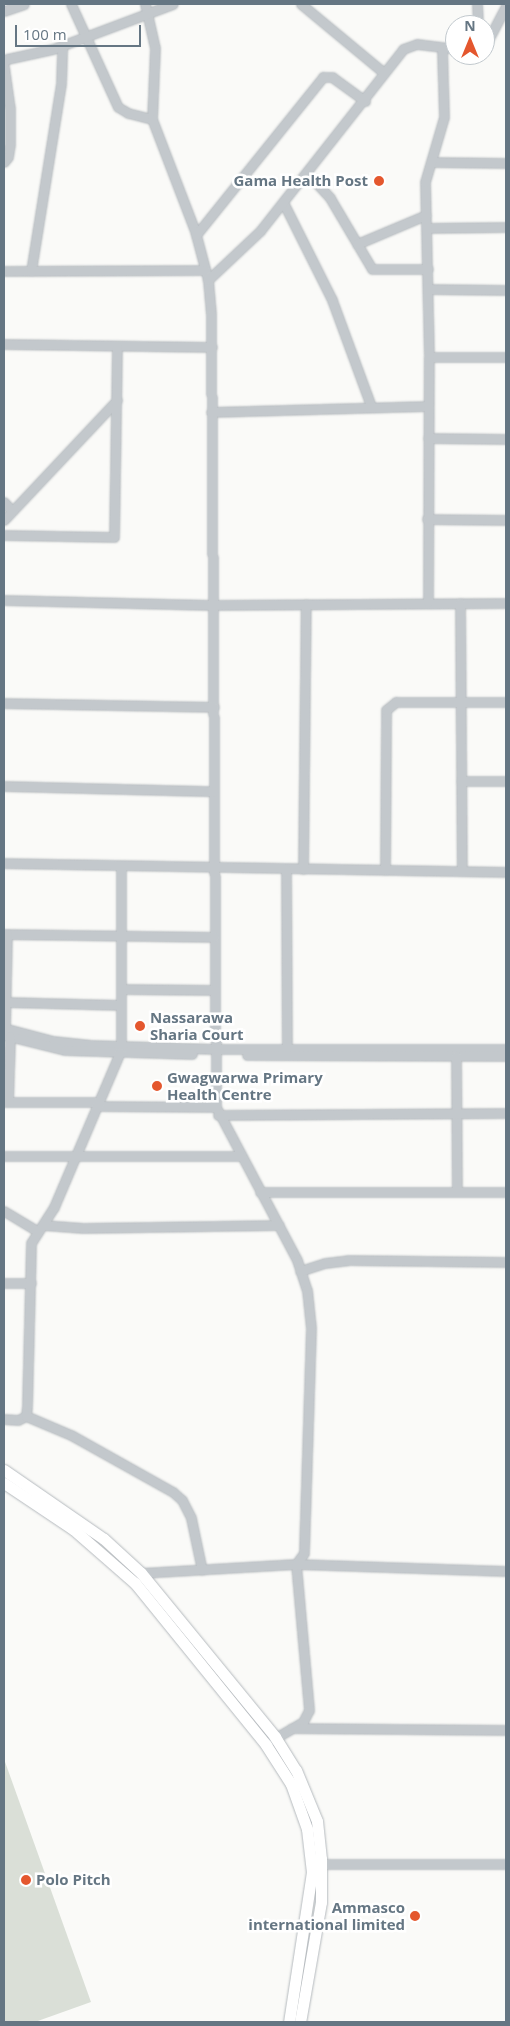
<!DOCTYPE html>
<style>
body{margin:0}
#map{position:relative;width:510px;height:2026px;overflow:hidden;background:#fafaf8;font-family:"Open Sans",sans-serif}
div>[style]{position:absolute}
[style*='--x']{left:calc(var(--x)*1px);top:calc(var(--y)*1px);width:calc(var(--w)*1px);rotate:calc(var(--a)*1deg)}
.green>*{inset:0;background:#dadfd7}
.roads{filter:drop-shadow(0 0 1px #b5babe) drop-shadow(0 0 1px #b5babe)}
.minor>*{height:9px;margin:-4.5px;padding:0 4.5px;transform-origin:4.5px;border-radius:4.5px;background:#c3c8cc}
.major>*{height:11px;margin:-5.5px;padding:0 5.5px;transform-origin:5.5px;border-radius:5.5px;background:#fff}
.dots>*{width:14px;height:14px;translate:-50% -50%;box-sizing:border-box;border:2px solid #fff;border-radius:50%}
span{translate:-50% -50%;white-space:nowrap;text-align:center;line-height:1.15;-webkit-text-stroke:5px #fff;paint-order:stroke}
.poi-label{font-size:15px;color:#657683;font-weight:700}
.right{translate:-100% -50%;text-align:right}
.left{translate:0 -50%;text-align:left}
.frame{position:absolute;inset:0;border:5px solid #657683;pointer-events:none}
.north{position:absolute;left:445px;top:15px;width:50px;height:50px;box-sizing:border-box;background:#fff;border:1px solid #c1c8cd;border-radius:50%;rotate:0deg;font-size:14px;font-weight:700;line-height:20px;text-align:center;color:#657683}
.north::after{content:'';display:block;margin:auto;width:18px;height:22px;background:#e4572e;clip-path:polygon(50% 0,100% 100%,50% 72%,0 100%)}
.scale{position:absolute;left:15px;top:25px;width:126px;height:22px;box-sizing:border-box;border:2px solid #657683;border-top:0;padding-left:6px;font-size:15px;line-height:18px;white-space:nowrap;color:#657683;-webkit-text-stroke:4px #fff;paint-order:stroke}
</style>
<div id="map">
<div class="green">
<i style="clip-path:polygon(4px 1759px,91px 2002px,35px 2022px,4px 2022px)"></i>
</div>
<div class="roads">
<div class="minor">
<i style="--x:71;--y:4;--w:113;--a:65.5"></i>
<i style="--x:118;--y:107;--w:12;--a:31"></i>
<i style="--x:128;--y:113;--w:25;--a:14"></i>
<i style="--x:145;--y:4;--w:45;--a:77.2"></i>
<i style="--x:155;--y:48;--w:71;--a:92.4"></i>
<i style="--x:152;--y:119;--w:120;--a:69"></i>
<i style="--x:195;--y:231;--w:51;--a:75.1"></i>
<i style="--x:208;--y:280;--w:35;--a:85"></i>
<i style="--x:211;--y:315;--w:792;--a:89.64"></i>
<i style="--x:216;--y:1107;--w:173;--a:62.1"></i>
<i style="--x:297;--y:1260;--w:32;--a:72"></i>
<i style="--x:307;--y:1290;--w:38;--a:84"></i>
<i style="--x:311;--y:1328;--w:225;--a:91.8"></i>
<i style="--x:304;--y:1553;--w:14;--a:126"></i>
<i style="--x:296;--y:1564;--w:147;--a:84.9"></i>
<i style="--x:309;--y:1710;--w:13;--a:117"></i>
<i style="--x:303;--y:1722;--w:36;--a:150"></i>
<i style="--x:301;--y:4;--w:108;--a:39.7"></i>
<i style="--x:477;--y:4;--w:21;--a:87"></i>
<i style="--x:4;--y:11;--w:21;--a:-19"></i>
<i style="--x:485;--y:46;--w:45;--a:-62.3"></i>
<i style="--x:4;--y:62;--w:4;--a:-45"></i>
<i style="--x:7;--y:59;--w:47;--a:-12.3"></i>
<i style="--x:53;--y:49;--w:128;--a:-20.6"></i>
<i style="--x:4;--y:67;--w:42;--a:81.9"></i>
<i style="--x:10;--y:109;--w:35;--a:90"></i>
<i style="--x:10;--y:144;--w:13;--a:99"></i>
<i style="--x:8;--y:157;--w:6;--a:129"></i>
<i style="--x:431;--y:162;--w:75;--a:0.8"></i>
<i style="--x:307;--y:173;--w:34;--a:47"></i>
<i style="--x:330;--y:198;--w:82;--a:59.4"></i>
<i style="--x:372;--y:269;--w:56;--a:0"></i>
<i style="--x:283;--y:202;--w:110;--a:63.4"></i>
<i style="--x:332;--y:300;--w:113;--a:69.8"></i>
<i style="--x:426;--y:228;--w:80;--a:-0.7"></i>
<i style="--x:196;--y:235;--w:203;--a:-51.2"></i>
<i style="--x:323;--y:77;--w:9;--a:0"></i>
<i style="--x:332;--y:77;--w:41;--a:36"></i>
<i style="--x:357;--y:244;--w:75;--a:-22.8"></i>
<i style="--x:4;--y:271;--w:201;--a:-0.3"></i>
<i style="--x:31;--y:271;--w:190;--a:-80.9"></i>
<i style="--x:61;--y:83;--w:37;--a:-88"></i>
<i style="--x:208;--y:280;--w:71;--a:-43.3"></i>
<i style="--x:260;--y:231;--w:231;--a:-51.8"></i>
<i style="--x:403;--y:49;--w:15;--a:-20"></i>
<i style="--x:417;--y:44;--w:38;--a:7"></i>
<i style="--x:428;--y:289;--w:78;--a:0.7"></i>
<i style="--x:4;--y:344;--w:208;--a:0.8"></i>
<i style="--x:429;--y:357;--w:77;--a:0"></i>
<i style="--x:211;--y:412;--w:217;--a:-1.6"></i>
<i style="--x:428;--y:438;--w:78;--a:0.7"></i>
<i style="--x:4;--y:502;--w:12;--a:48"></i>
<i style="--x:427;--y:519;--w:79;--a:0.7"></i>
<i style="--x:4;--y:520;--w:165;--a:-46.7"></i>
<i style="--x:4;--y:535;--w:110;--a:1"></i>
<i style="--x:114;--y:537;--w:190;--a:-89.1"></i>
<i style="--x:4;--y:600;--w:207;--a:1.4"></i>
<i style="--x:211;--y:605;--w:295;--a:-0.4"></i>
<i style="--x:428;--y:602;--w:245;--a:-89.8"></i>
<i style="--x:429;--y:357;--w:175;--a:-91.3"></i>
<i style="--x:425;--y:182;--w:68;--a:-73.7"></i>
<i style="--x:444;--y:117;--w:68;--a:-91.7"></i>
<i style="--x:460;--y:603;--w:268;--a:89.6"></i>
<i style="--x:4;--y:703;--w:210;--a:1.1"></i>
<i style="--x:461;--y:781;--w:45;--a:0"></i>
<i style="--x:4;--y:786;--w:210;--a:1.4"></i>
<i style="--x:4;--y:863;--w:502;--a:1.03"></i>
<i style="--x:286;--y:869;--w:180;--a:89.7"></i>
<i style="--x:303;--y:869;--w:265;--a:-89.4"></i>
<i style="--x:385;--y:870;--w:160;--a:-89.6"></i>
<i style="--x:386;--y:710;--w:13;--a:-39"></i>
<i style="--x:396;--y:702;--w:110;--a:0"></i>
<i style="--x:4;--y:934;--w:210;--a:0.8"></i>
<i style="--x:122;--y:989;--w:93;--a:0.6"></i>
<i style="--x:5;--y:1002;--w:116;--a:1.5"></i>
<i style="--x:4;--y:1028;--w:51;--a:14.9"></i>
<i style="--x:53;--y:1041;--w:38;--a:6"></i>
<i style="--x:91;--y:1045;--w:124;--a:1.8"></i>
<i style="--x:215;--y:1049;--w:291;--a:0"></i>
<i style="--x:5;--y:1028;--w:94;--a:-88.8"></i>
<i style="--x:4;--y:1035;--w:63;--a:13.8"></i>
<i style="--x:65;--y:1050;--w:127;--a:1.8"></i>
<i style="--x:121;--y:1045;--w:179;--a:-90"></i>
<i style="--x:247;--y:1055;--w:259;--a:0.2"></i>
<i style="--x:456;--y:1056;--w:136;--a:89.6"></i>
<i style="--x:4;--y:1102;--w:95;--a:0"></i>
<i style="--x:8;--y:1102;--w:65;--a:-88.2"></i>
<i style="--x:97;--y:1106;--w:119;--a:0.5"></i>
<i style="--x:218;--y:1115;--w:288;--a:-0.4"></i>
<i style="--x:4;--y:1156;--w:236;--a:0"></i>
<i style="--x:260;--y:1192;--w:246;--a:0"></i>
<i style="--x:4;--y:1211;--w:39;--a:31"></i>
<i style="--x:43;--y:1225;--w:40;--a:4.3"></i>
<i style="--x:83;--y:1228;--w:196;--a:-0.9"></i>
<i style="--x:300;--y:1271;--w:26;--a:-18"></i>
<i style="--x:325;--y:1263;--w:23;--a:-7"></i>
<i style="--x:348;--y:1260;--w:158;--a:0.7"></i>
<i style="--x:4;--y:1283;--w:27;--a:0"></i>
<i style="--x:26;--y:1416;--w:49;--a:22.9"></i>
<i style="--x:71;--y:1435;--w:117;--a:29.2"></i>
<i style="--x:173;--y:1492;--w:12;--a:42"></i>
<i style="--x:182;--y:1500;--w:20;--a:63"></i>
<i style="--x:191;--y:1518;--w:53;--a:78.1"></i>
<i style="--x:4;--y:1419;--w:14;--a:4"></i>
<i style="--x:18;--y:1420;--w:9;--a:-27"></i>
<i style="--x:26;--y:1416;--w:9;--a:-84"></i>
<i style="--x:27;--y:1407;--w:164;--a:-88.6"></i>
<i style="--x:31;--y:1243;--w:43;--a:-57.4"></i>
<i style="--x:54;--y:1207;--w:168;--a:-66.9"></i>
<i style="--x:141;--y:1573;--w:155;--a:-3.3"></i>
<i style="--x:296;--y:1564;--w:210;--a:1.9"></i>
<i style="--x:292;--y:1728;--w:214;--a:0.5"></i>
<i style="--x:321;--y:1864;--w:185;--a:0"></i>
</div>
<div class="major">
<i style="--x:4;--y:1470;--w:121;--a:34.6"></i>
<i style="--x:104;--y:1539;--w:50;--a:42.6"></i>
<i style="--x:141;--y:1573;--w:212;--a:50.7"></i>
<i style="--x:275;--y:1737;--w:39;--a:58"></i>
<i style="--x:296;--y:1770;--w:55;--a:67.6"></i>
<i style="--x:317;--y:1821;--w:38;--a:84"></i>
<i style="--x:321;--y:1859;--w:43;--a:90"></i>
<i style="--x:321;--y:1902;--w:122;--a:99.9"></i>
<i style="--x:4;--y:1483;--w:83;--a:33.7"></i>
<i style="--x:73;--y:1529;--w:82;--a:41.1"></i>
<i style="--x:135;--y:1583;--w:208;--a:51"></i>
<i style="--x:266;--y:1745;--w:46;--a:57.3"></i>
<i style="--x:291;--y:1784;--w:48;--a:70.4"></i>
<i style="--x:307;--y:1829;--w:43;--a:83.4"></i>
<i style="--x:312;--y:1872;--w:152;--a:98.7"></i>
</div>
</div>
<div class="dots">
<i style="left:379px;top:181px;background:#e4572e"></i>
<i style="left:140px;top:1026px;background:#e4572e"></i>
<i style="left:157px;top:1086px;background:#e4572e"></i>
<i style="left:26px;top:1880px;background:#e4572e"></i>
<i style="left:415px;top:1916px;background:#e4572e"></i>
</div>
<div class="poi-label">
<span class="right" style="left:368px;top:181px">Gama Health Post</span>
<span class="left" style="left:150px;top:1026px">Nassarawa<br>Sharia Court</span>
<span class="left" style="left:167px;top:1086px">Gwagwarwa Primary<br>Health Centre</span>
<span class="left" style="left:36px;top:1880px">Polo Pitch</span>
<span class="right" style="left:405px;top:1916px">Ammasco<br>international limited</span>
</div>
<div class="frame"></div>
<div class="north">N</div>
<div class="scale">100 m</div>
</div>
